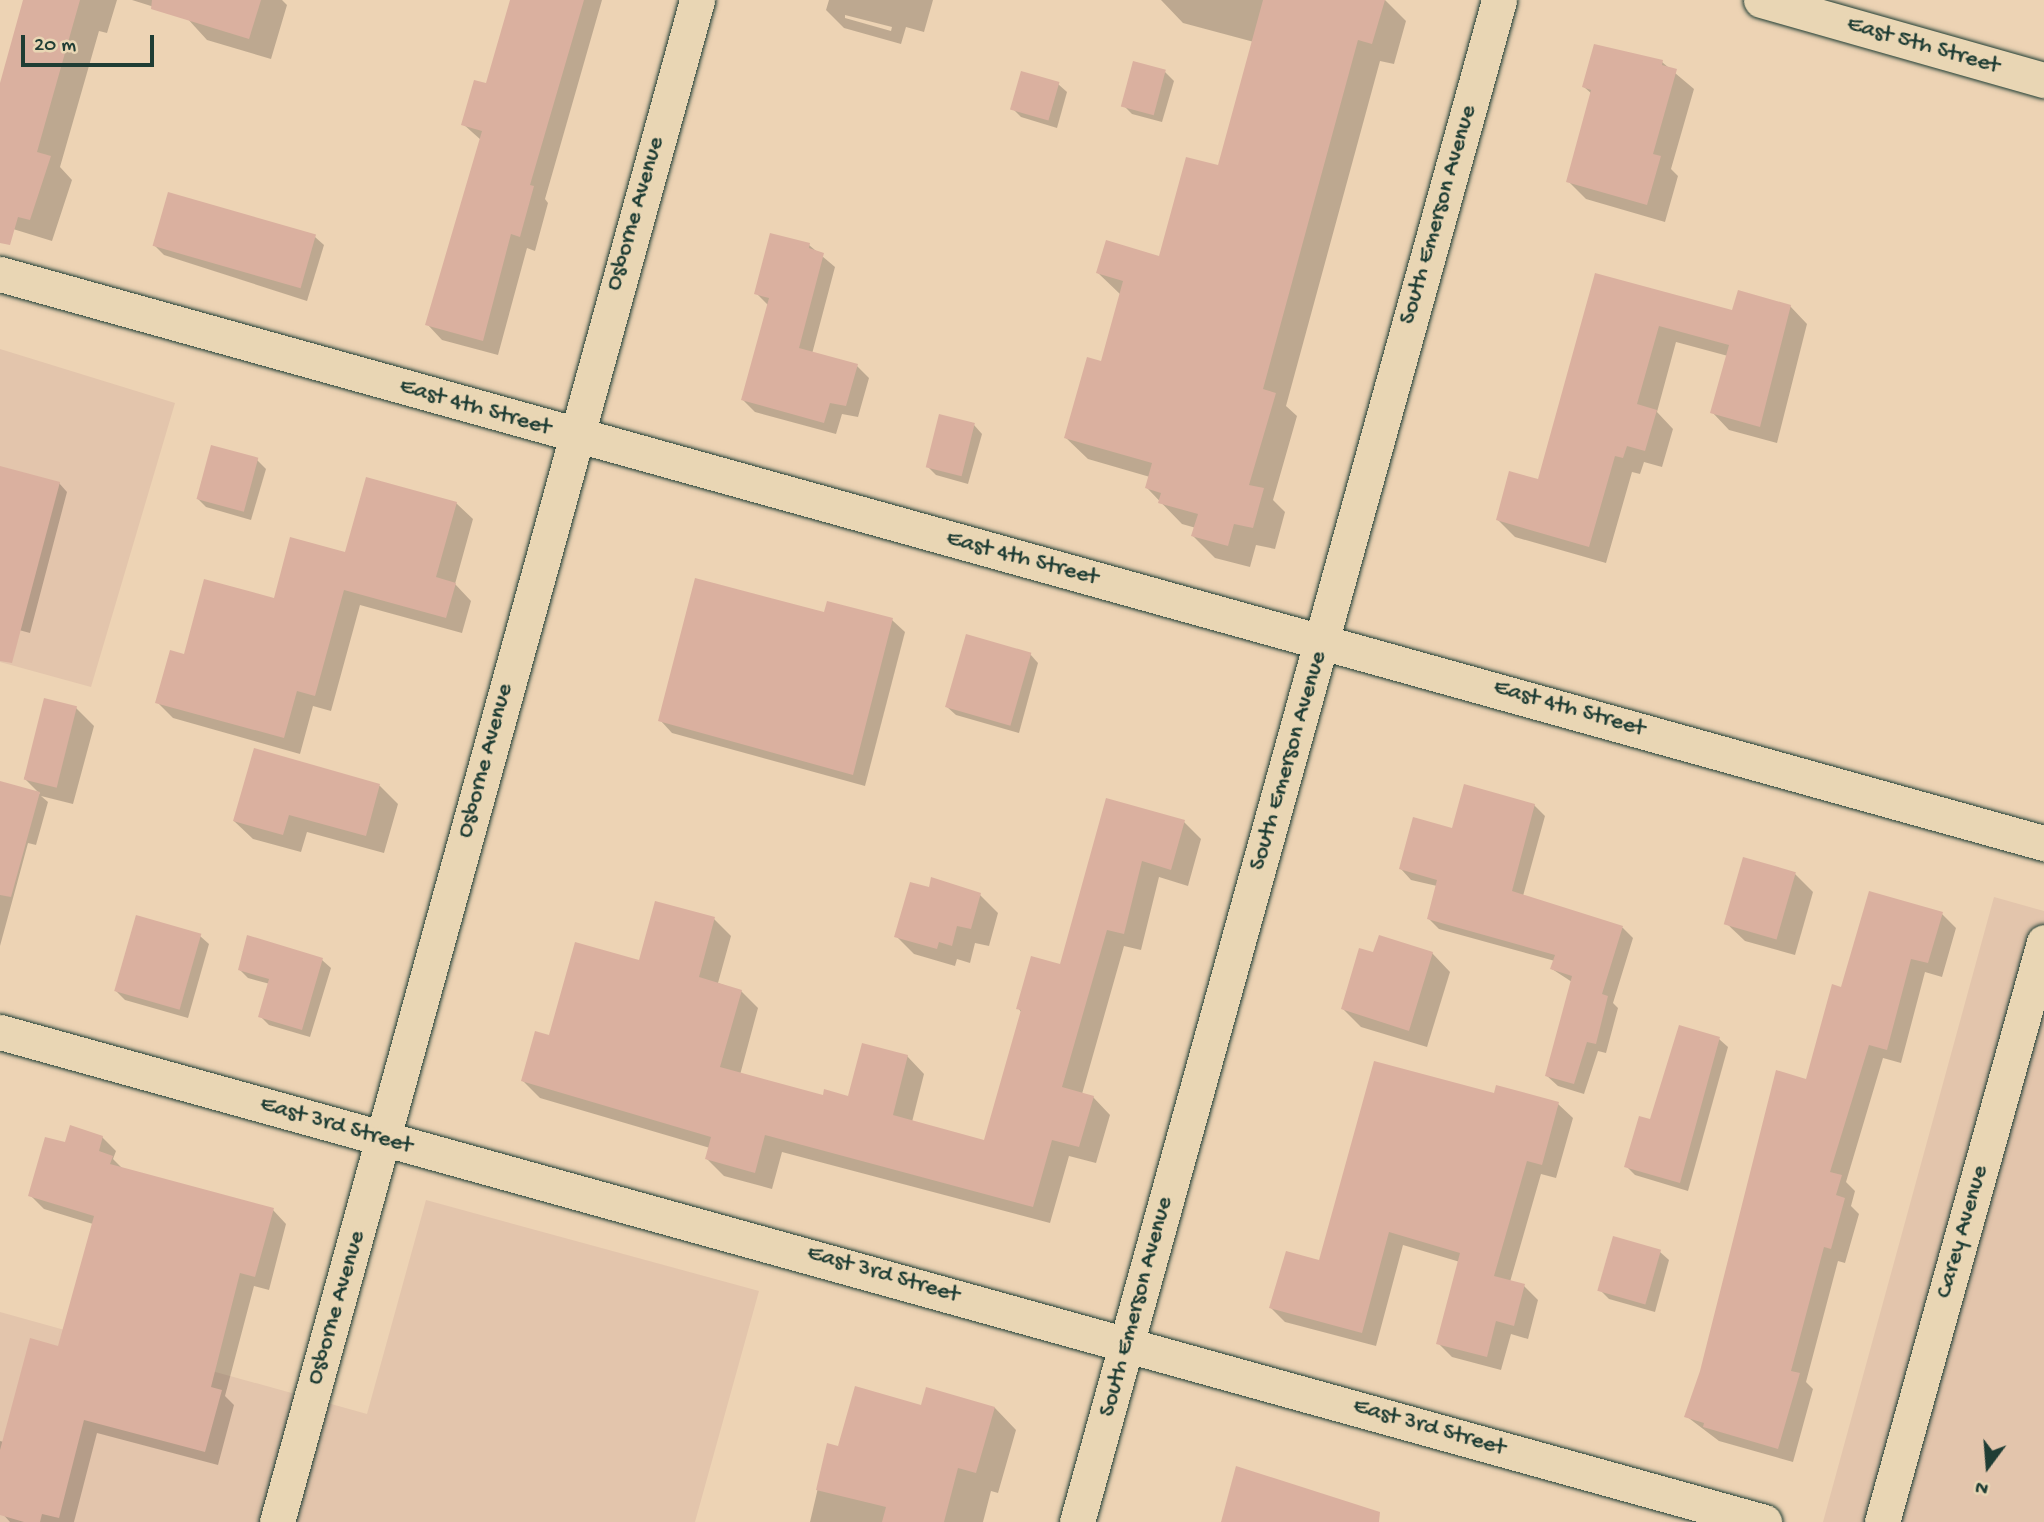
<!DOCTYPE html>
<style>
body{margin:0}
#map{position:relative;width:2044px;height:1522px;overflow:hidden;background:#edd3b4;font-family:"Gochi Hand",sans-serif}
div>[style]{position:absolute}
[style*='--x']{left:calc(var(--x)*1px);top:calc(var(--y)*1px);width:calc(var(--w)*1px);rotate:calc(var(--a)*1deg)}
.built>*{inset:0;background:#e3c5ac}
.shadow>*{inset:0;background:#0003}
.building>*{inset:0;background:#dab09f;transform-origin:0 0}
.roads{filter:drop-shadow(0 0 2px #1f3d34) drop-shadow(0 0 2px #1f3d34)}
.minor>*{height:35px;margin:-17.5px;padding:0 17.5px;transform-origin:17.5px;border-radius:17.5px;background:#e9d6b4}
span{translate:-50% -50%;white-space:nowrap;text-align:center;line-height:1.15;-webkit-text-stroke:6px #e9d6b4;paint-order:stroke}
.street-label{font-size:24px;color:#1f3d34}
.north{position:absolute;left:1953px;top:1431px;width:70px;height:70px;-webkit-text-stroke:5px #e9d6b4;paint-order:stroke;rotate:196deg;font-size:19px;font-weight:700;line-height:28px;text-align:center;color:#1f3d34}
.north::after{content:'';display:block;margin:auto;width:24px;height:32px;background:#1f3d34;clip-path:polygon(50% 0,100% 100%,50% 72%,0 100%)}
.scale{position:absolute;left:21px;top:35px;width:133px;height:32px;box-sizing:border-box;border:4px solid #1f3d34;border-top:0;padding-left:9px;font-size:21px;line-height:24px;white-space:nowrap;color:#1f3d34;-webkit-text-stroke:5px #e9d6b4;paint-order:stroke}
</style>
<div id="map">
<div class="built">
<i style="clip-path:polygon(0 349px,175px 403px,91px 687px,0 662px)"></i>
<i style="clip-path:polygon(1994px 897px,2044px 911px,2044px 1522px,1823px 1522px)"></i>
<i style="clip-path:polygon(426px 1200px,759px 1291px,695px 1522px,0 1522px,0 1312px,367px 1414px)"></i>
</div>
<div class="shadow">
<i style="clip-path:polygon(36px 0,117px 0,107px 33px,99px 31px,60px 167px,72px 180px,52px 241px,0 225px,0 138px)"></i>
<i style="clip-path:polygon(132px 0,282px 0,287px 5px,271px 59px,207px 40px,186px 17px)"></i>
<i style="clip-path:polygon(512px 0,602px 0,545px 199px,548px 203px,535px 251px,527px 248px,498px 355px,442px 340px,427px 324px,481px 140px,463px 124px,487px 86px)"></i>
<i style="clip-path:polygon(evenodd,829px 0,933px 0,924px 32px,906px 27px,901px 44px,844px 28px,826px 10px,829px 0,845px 15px,892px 27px,891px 31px,845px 18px,845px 15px)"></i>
<i style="clip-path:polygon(1161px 0,1385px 0,1406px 21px,1394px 64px,1380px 61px,1286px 406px,1297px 416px,1273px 500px,1285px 512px,1275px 549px,1256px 545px,1250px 567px,1215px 558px,1193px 536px,1196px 528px,1182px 524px,1147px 488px,1150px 477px,1088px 459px,1066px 438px,1102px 363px,1121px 295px,1098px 273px,1161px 259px,1219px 167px,1254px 42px,1183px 23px)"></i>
<i style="clip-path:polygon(1662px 62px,1694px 89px,1671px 169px,1678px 176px,1665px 222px,1586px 199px,1568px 181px,1592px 94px,1584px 87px)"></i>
<i style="clip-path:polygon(1165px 72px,1174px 81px,1162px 122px,1132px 114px,1123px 105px)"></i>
<i style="clip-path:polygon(1058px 84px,1067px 92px,1057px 128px,1021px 117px,1012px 108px)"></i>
<i style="clip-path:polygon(315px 237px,324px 245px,307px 301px,164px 255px,155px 246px)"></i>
<i style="clip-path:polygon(809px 245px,835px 267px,812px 354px,857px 366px,869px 378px,858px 417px,842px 414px,836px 434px,755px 412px,743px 400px,769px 306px,756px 293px)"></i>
<i style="clip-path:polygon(1596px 275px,1733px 312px,1790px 306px,1807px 324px,1777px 443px,1729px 430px,1712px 412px,1728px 356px,1676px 342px,1657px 412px,1673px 429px,1662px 467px,1644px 462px,1640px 474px,1632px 472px,1606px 563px,1515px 537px,1498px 520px,1540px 481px)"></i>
<i style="clip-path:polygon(974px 425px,982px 434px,968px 484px,936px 475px,927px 466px)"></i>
<i style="clip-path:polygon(257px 460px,266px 469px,251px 520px,206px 507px,197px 498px)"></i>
<i style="clip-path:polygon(0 468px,59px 483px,67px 492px,30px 633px,4px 626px,0 634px)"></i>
<i style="clip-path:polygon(456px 503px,473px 519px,455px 584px,471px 601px,462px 633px,360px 605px,331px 711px,313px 706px,300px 754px,173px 718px,157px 702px,185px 656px,275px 600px)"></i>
<i style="clip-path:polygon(826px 615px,892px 620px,905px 632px,865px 786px,672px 733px,660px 720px)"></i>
<i style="clip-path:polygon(1030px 654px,1038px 663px,1019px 733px,956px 715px,947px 707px)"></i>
<i style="clip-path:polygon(76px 708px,94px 726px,73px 804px,41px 796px,48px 802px,36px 845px,28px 843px,0 946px,0 783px,40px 794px,24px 778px)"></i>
<i style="clip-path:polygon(255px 750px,380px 786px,398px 804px,384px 853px,307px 832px,301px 852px,253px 839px,234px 821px)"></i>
<i style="clip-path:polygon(1108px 800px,1184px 822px,1201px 839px,1188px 886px,1159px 877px,1141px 950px,1124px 946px,1082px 1094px,1093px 1097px,1110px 1115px,1096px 1163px,1069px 1156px,1050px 1223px,782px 1152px,772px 1189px,724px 1176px,707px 1159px,710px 1148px,540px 1098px,523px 1081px,550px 1037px,641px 962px,714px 919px,731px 936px,718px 983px,741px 991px,758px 1008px,740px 1075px,824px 1097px,849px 1098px,907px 1056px,924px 1074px,912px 1122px,985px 1142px,1022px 1013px,1018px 1008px,1062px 967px)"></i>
<i style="clip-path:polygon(1534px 805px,1545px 816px,1523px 896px,1623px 928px,1633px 938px,1613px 1003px,1618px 1008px,1606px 1053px,1598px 1051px,1584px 1094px,1558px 1086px,1547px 1076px,1572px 982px,1552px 969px,1555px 961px,1439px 929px,1429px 919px,1437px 886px,1411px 880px,1401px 869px,1454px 830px)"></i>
<i style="clip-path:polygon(1795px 874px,1813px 892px,1795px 955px,1745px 941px,1726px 923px)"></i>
<i style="clip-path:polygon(930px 889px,980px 895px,998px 913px,989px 946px,975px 943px,970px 963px,957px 959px,955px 966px,914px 954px,896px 936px)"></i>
<i style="clip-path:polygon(1942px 914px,1956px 928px,1942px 977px,1925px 972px,1901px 1063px,1883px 1058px,1846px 1182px,1855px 1191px,1851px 1206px,1859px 1214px,1845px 1263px,1838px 1261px,1806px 1382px,1813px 1389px,1793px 1462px,1719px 1441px,1686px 1416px,1843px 989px)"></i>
<i style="clip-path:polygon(200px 936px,209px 944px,188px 1018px,125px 1000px,116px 991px)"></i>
<i style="clip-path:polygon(1432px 953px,1450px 972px,1427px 1047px,1361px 1027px,1343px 1009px)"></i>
<i style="clip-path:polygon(322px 960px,331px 968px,310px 1037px,269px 1025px,260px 1016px,270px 984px,248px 978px,239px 969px)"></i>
<i style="clip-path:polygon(1719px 1039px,1728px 1047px,1688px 1191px,1635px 1175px,1626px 1166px,1651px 1121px)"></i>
<i style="clip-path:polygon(1495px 1095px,1558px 1104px,1573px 1118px,1556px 1178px,1541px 1174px,1510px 1282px,1524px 1286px,1538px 1300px,1528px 1339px,1511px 1334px,1501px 1370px,1452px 1357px,1438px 1343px,1460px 1262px,1403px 1245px,1376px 1346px,1285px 1322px,1271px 1308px)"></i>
<i style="clip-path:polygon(102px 1137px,116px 1151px,113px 1159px,123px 1169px,273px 1210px,286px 1224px,269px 1290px,254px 1286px,225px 1396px,234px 1405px,218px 1465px,97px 1433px,74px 1522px,10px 1522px,0 1511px,0 1441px,4px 1442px,60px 1348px,93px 1224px,44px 1209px,30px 1195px,66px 1145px)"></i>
<i style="clip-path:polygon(1660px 1252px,1669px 1260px,1655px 1312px,1609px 1299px,1600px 1290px)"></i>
<i style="clip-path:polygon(927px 1389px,995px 1408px,1016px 1430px,998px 1493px,991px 1491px,983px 1522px,810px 1522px,828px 1445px,839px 1448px,922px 1407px)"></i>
</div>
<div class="building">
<i style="clip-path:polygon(23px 0,80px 0,37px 152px,51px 156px,30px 220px,18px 217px,10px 245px,0 243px,0 83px)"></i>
<i style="clip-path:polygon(152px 0,261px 0,249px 39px,151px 9px)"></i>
<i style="clip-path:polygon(510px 0,584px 0,530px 185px,534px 186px,520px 237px,511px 234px,483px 341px,425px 325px,482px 131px,461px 125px,474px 80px,486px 83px)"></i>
<i style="clip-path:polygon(1263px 0,1385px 0,1372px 44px,1358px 40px,1263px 389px,1276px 393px,1249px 485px,1264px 488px,1253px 528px,1234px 524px,1228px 546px,1191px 536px,1198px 514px,1158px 503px,1161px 493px,1145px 488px,1152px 463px,1064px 438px,1087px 357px,1101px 361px,1123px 281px,1096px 273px,1106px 240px,1159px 256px,1186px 157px,1218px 165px)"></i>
<i style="clip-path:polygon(1594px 44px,1663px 60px,1662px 65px,1677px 69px,1653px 154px,1661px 156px,1647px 205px,1566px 182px,1591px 90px,1582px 87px)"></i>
<i style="left:1133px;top:61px;width:34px;height:47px;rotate:15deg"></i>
<i style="left:1021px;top:71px;width:40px;height:40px;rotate:16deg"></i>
<i style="left:168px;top:192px;width:154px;height:56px;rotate:16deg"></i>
<i style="clip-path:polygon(770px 233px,810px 243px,809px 248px,824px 253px,799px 348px,858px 364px,846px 406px,830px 403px,824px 423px,741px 400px,769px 298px,754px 294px)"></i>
<i style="clip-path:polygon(1595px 273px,1732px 310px,1738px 290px,1791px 305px,1760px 427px,1710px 413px,1729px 345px,1659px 326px,1637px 404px,1657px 410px,1645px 451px,1627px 446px,1623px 458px,1615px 456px,1589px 547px,1496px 520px,1509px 471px,1538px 479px)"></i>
<i style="left:939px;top:414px;width:37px;height:55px;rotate:14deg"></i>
<i style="left:211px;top:445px;width:49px;height:56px;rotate:15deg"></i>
<i style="clip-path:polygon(0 466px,60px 482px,12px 663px,0 661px)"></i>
<i style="clip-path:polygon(366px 477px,457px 502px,436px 577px,456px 583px,446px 618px,344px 590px,315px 696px,297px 691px,284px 738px,155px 703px,170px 650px,184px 654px,204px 579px,274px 598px,290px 537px,345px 552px)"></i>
<i style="clip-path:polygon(695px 578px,824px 612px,827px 601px,893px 618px,853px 775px,658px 721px)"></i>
<i style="left:966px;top:634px;width:68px;height:76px;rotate:16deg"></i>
<i style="left:44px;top:698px;width:34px;height:84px;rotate:14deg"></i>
<i style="clip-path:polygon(254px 748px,380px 784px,366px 836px,289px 815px,283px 835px,233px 821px)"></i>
<i style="clip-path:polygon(0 781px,40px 792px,11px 897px,0 895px)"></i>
<i style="clip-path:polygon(1464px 784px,1535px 804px,1512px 891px,1623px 926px,1602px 994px,1608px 996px,1596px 1044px,1587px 1042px,1574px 1084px,1545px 1076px,1572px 976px,1550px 969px,1555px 955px,1427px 919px,1437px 880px,1399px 869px,1413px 817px,1452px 828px)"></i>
<i style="clip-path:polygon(1106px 798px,1185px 820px,1171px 870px,1142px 861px,1124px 934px,1107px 930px,1062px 1087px,1094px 1096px,1079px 1147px,1052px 1140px,1033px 1207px,765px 1135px,755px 1173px,705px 1159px,711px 1137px,521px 1081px,535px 1031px,549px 1035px,575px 942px,639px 960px,655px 901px,715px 917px,699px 977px,742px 990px,720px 1067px,823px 1095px,824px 1089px,848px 1096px,862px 1043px,908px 1055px,893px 1115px,984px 1140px,1021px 1010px,1016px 1009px,1031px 956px,1060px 964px)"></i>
<i style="left:1743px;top:857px;width:55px;height:70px;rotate:16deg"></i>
<i style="clip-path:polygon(931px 877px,981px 893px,971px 929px,957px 926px,952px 946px,939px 942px,937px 949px,894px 937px,910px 882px,929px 887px)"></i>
<i style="clip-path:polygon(1869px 891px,1943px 912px,1928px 963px,1911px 959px,1887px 1050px,1869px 1045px,1830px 1172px,1842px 1175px,1836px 1195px,1845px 1198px,1831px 1249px,1824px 1247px,1791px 1371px,1800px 1373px,1778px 1449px,1703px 1427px,1704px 1423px,1684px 1417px,1700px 1371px,1776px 1070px,1806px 1079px,1832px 984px,1841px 987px)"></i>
<i style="left:136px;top:915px;width:68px;height:79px;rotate:16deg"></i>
<i style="clip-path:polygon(247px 935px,323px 958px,302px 1030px,258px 1017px,269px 979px,238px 970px)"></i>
<i style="clip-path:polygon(1379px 935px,1433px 952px,1409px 1031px,1341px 1009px,1359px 948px,1373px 952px)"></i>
<i style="clip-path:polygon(1679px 1025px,1720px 1037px,1680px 1183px,1624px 1167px,1639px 1116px,1650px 1119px)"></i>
<i style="clip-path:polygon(1374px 1061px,1494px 1093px,1496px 1085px,1559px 1102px,1542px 1165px,1527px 1161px,1494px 1276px,1525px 1284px,1514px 1326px,1496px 1321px,1487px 1357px,1436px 1344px,1460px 1253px,1389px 1232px,1362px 1333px,1269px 1308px,1286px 1251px,1319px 1260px)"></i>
<i style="clip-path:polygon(70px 1125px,103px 1136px,99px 1151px,113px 1156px,110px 1164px,274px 1208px,255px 1277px,240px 1273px,211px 1387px,222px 1390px,205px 1452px,84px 1420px,59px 1518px,42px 1514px,40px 1522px,24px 1522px,0 1515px,0 1450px,30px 1338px,58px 1346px,94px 1216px,28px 1196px,45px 1137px,65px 1142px)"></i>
<i style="left:1613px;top:1236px;width:50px;height:57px;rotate:16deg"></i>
<i style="clip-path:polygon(855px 1386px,921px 1405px,926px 1387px,995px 1407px,976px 1473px,958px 1468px,944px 1522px,882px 1522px,886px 1507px,816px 1490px,827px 1443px,838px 1446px)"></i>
<i style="clip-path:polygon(1236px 1466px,1380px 1512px,1379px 1522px,1221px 1522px)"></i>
</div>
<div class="roads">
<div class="minor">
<i style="--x:1761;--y:0;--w:294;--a:15.8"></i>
<i style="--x:0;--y:274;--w:2122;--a:15.56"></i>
<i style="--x:0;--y:1032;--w:1831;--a:15.52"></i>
<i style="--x:277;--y:1522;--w:1579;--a:-74.57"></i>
<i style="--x:1077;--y:1522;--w:1579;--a:-74.5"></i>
<i style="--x:1882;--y:1522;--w:602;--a:-74.39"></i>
</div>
</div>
<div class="street-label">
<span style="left:1923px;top:46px;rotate:16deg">East 5th Street</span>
<span style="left:636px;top:214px;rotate:-74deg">Osborne Avenue</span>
<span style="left:1439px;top:215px;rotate:-74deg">South Emerson Avenue</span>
<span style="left:475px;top:408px;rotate:16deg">East 4th Street</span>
<span style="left:1022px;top:559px;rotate:15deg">East 4th Street</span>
<span style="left:1569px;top:709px;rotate:16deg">East 4th Street</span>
<span style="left:486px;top:761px;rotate:-75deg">Osborne Avenue</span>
<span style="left:1289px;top:761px;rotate:-74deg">South Emerson Avenue</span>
<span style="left:336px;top:1126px;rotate:16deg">East 3rd Street</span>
<span style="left:1963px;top:1232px;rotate:-74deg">Carey Avenue</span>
<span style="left:883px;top:1275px;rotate:16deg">East 3rd Street</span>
<span style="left:1137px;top:1307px;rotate:-75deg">South Emerson Avenue</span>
<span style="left:337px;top:1308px;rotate:-74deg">Osborne Avenue</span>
<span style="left:1429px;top:1428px;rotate:16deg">East 3rd Street</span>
</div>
<div class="north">N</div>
<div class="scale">20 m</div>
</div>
